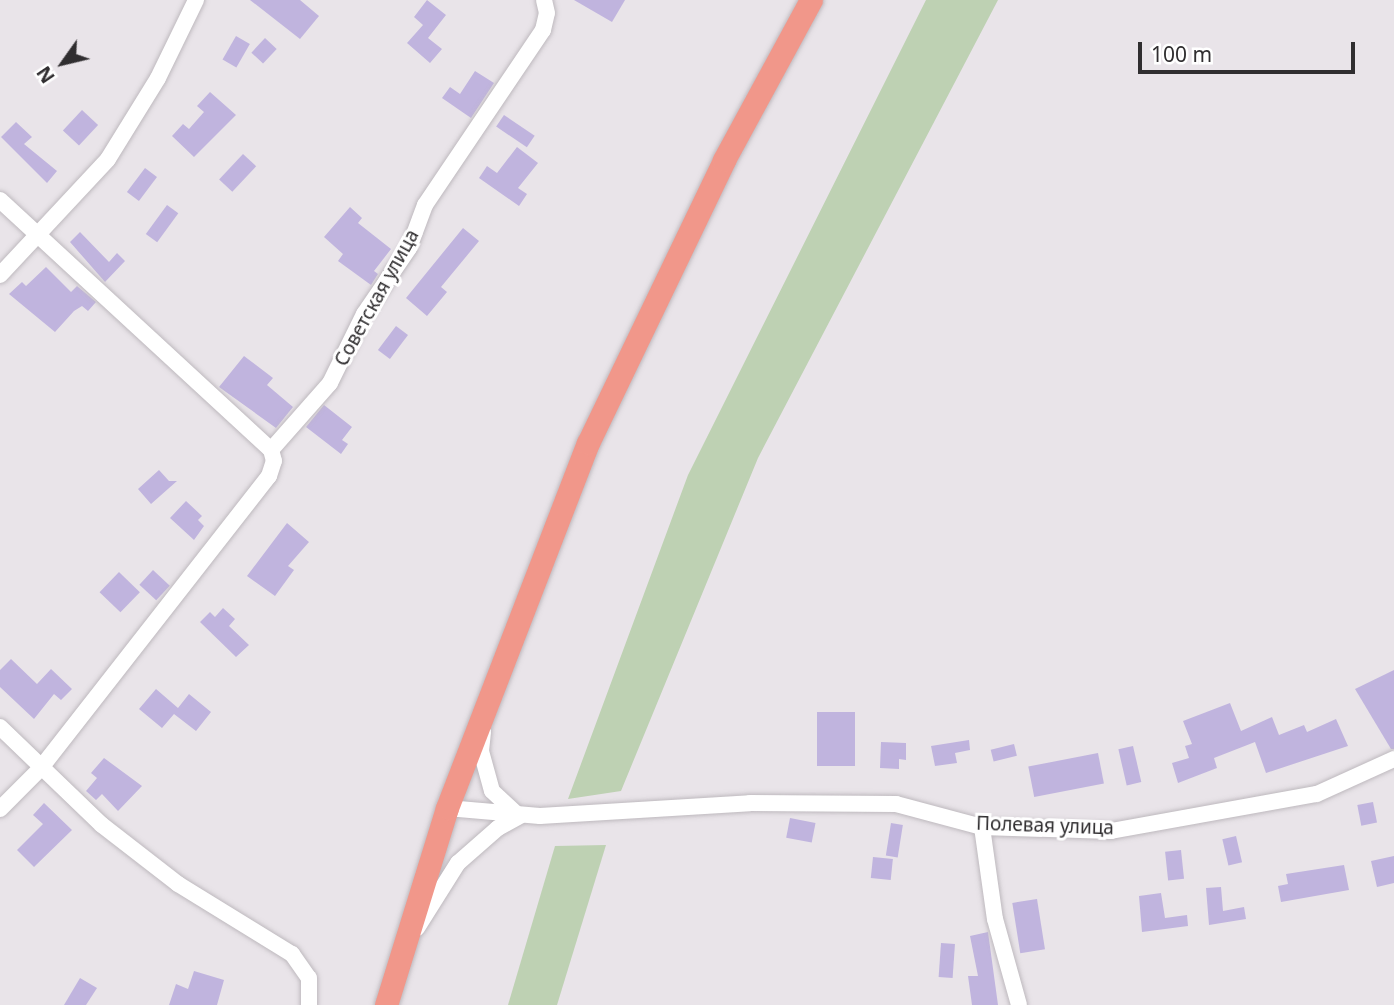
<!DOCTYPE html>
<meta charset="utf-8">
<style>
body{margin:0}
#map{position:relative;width:1394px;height:1005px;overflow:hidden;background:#e9e4e9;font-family:"Noto Sans",sans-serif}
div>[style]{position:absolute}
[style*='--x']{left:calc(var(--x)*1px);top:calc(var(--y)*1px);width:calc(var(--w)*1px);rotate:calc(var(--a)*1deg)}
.green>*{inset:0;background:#bed1b3}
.building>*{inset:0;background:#c0b4de;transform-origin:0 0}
.roads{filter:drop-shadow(0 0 2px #beb9be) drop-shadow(0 0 2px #beb9be)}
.minor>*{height:16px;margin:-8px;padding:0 8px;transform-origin:8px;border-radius:8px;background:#fff}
.highway>*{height:23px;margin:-11.5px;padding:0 11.5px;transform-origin:11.5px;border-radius:11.5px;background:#f1978a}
span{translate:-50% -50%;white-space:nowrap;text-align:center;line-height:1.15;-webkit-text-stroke:6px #fff;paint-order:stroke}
.street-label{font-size:19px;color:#302e30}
.north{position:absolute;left:28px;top:28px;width:70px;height:70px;-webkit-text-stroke:5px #fff;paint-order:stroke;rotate:236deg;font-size:19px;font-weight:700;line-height:28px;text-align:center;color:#302e30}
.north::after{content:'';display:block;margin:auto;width:24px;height:32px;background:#302e30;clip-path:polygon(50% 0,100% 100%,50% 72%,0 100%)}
.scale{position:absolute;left:1138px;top:42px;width:217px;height:32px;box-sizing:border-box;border:4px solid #302e30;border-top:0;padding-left:9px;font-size:21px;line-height:24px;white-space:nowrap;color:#302e30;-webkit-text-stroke:5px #fff;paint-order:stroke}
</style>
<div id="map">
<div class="green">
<i style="clip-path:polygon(926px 0,998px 0,758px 458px,621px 791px,568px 799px,688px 475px)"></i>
<i style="clip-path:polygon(606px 845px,557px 1005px,508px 1005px,555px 846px)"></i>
</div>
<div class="building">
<i style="clip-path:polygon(250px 0,300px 0,319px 16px,300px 39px)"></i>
<i style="clip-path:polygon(427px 0,446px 15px,428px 38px,442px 49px,430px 63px,407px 43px,423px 25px,414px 17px)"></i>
<i style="clip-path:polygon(574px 0,625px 0,612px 22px)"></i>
<i style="left:236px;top:36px;width:16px;height:27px;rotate:30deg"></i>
<i style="left:265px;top:38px;width:16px;height:20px;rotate:43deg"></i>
<i style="clip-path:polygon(475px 71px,494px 83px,471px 118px,442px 98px,450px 87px,460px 94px)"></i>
<i style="clip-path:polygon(210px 92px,236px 115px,194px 157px,172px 136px,183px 124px,189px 129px,204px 112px,197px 106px)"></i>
<i style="left:82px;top:110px;width:22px;height:28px;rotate:43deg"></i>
<i style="left:504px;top:115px;width:37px;height:14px;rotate:34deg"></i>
<i style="clip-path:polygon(16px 122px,32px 137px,24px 144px,57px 171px,47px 183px,1px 137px)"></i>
<i style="clip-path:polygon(517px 147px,538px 163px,518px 188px,527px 194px,519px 206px,479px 178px,487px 166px,497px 173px)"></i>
<i style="left:243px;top:154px;width:18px;height:35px;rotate:43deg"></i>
<i style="left:145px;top:168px;width:15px;height:30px;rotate:37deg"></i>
<i style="left:167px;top:205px;width:14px;height:36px;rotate:36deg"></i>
<i style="clip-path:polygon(350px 207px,362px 218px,358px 223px,391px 249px,374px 271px,378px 274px,371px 285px,338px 261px,343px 254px,324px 237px)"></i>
<i style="clip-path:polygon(463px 228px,479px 241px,441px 287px,447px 292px,427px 316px,406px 298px)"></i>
<i style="clip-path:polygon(80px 232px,109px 262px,117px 253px,125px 261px,105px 282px,70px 242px)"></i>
<i style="clip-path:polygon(46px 267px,71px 292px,77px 286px,96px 302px,88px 311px,82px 306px,74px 311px,55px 332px,9px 294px,22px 282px,26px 286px)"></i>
<i style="left:396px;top:326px;width:15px;height:30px;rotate:37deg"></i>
<i style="clip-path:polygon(244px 356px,273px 378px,267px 385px,293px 407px,276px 428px,219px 387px)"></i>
<i style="clip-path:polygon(324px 405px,352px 427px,342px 440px,348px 444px,341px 454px,306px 427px)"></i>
<i style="clip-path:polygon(159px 470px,169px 481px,177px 481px,151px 504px,138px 489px)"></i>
<i style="clip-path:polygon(186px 501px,202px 516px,198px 520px,204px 526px,194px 540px,170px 518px)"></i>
<i style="clip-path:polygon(287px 523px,309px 542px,288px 566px,294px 570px,275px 596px,247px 576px)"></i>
<i style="left:153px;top:570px;width:23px;height:20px;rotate:43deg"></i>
<i style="left:119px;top:572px;width:29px;height:28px;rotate:44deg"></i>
<i style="clip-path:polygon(223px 608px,235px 619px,229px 626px,249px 645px,236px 657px,200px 622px,210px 612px,215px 617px)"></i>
<i style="clip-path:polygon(11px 659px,37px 684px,51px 669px,72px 689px,61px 700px,54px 694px,34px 719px,0 687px,0 670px)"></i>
<i style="clip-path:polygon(1394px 670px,1394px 749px,1391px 749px,1355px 689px)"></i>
<i style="clip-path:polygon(156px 689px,178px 708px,189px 694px,211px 712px,196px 731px,174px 714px,162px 728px,139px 709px)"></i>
<i style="clip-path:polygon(1230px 703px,1241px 731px,1272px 717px,1279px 735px,1304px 725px,1307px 732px,1336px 719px,1348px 746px,1266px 773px,1255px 742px,1214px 758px,1217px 768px,1178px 783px,1172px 763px,1189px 758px,1185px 746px,1192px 744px,1183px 721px)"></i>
<i style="left:817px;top:712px;width:38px;height:54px"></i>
<i style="clip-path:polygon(969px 740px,970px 750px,955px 753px,957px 763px,935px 766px,931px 746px)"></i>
<i style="clip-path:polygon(881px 742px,906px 743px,906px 760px,899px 759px,899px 769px,880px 768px)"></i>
<i style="left:1014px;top:744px;width:12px;height:24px;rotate:76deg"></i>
<i style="left:1133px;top:746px;width:37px;height:15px;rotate:77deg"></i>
<i style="left:1098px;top:753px;width:31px;height:71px;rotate:79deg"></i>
<i style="clip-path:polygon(104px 758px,142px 786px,118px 811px,102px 794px,96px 800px,86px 791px,97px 778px,91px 773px)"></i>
<i style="left:1373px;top:802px;width:21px;height:16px;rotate:79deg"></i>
<i style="clip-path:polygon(44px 803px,72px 830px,34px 867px,17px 850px,43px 824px,33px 815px)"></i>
<i style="left:790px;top:818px;width:26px;height:20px;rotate:11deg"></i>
<i style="left:891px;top:823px;width:12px;height:33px;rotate:9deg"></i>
<i style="left:1236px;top:836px;width:27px;height:14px;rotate:77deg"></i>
<i style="left:1181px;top:850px;width:29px;height:16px;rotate:84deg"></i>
<i style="clip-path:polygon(1394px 856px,1394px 883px,1377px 887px,1371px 861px)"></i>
<i style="left:873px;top:857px;width:20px;height:21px;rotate:6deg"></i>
<i style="clip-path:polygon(1344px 865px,1349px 890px,1281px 902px,1278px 886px,1288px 884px,1286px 874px)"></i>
<i style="clip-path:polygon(1221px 887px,1223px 911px,1244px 907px,1246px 919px,1209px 925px,1206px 888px)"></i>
<i style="clip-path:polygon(1161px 893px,1165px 918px,1187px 915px,1188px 926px,1142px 932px,1139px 896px)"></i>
<i style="left:1037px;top:899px;width:51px;height:25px;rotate:81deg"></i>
<i style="clip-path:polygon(988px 932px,998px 1005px,972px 1005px,968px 976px,978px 976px,970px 936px)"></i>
<i style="left:941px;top:943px;width:14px;height:34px;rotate:4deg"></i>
<i style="clip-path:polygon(194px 971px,224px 980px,217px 1005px,169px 1005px,176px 984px,188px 989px)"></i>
<i style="clip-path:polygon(80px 978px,97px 988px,86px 1005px,64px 1005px)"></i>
</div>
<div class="roads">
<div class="minor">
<i style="--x:0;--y:200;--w:369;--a:42.7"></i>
<i style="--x:0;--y:275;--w:158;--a:-47"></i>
<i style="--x:108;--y:159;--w:95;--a:-58.3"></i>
<i style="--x:158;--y:78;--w:87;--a:-64"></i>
<i style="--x:271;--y:450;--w:89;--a:-48.6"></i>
<i style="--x:330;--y:383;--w:77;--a:-63.8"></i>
<i style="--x:364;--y:314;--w:80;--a:-55.7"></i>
<i style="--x:409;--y:248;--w:46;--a:-69.6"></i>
<i style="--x:425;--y:205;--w:211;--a:-56"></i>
<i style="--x:543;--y:30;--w:17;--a:-77"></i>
<i style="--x:547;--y:13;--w:13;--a:-103"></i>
<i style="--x:0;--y:727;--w:141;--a:43.9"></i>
<i style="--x:102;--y:825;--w:96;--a:37.8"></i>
<i style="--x:178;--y:884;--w:134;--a:31.6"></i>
<i style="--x:292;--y:954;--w:29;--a:55"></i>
<i style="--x:309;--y:978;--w:27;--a:90"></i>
<i style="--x:483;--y:732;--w:19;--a:96"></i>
<i style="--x:481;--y:751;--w:41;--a:74.6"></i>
<i style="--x:492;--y:791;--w:35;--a:43"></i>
<i style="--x:447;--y:808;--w:93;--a:4.9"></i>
<i style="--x:540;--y:816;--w:210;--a:-3.5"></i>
<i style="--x:750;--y:803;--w:146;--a:0.4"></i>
<i style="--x:896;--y:804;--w:89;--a:15"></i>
<i style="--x:982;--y:827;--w:129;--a:1.8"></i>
<i style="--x:1111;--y:831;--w:209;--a:-10.2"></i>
<i style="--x:1317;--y:794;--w:85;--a:-24.4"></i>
<i style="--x:0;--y:809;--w:57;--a:-45"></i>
<i style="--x:40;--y:769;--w:372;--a:-52"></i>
<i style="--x:269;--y:476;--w:16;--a:-72"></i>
<i style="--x:274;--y:461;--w:11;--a:-105"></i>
<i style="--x:982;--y:827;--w:93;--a:82"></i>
<i style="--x:995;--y:919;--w:89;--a:74.4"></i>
<i style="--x:417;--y:928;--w:77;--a:-57.8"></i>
<i style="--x:458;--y:863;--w:53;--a:-41.2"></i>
<i style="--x:498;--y:828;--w:25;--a:-29"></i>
</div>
<div class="highway">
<i style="--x:386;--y:1005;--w:206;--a:-72.8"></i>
<i style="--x:447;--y:808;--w:391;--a:-68.9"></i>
<i style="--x:588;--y:443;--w:314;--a:-64.3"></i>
<i style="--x:724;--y:160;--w:182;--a:-61.5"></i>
</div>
</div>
<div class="street-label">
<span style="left:377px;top:298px;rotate:-61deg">Советская улица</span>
<span style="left:1045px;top:826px;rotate:2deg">Полевая улица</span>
</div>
<div class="north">N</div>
<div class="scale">100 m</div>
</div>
